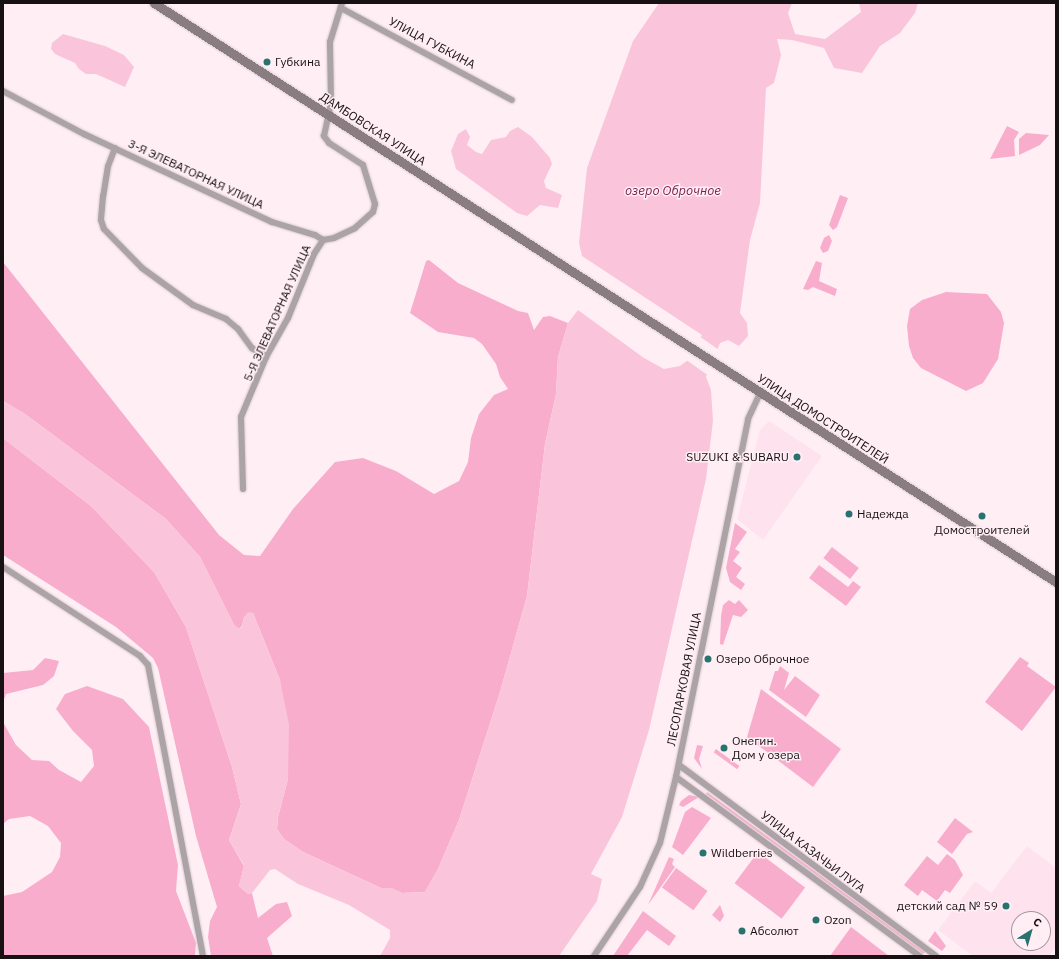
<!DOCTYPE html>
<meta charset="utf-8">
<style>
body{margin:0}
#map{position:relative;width:1059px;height:959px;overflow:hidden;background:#ffeff5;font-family:"IBM Plex Sans",sans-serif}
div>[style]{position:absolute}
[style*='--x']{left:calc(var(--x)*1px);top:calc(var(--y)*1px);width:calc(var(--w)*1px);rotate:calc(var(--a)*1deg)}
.built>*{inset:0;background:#fee2ed}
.green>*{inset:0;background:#f9adcc;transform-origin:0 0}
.water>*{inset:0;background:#fac5da}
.pier>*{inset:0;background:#ffeff5}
.roads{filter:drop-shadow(0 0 1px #dacbd1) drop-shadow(0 0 1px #dacbd1)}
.minor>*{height:6px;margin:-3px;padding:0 3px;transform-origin:3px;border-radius:3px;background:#aca3a6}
.secondary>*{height:9px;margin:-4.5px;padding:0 4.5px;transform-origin:4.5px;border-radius:4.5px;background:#897d81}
.dots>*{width:11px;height:11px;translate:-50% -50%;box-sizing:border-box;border:2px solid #ffeff5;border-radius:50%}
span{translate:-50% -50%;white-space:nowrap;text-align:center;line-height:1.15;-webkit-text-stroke:3px #ffeff5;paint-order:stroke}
.street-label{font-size:12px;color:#181114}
.poi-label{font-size:12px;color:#181114}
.left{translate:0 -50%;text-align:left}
.right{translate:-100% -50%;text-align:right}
.water-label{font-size:13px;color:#7c1c4f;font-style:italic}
.frame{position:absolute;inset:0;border:4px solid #181114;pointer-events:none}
.north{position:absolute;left:1011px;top:911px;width:40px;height:40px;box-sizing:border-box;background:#ffeff5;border:1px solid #a3969b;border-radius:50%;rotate:37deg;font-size:11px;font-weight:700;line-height:16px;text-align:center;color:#181114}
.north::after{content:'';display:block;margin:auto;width:14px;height:18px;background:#287270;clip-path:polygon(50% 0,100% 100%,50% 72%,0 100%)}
</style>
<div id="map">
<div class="built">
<i style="clip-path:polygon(769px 421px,822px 456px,763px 540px,737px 519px,760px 430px)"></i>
<i style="clip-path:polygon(evenodd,1027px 846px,1056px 868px,1056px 947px,1049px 956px,973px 956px,938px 930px,975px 881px,991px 893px,1027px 846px,1019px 919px,1043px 919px,1043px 943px,1019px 943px,1019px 919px)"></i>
</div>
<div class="green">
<i style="clip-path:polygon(1007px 126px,1019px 132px,1014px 140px,1015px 156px,990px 159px)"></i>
<i style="clip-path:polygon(1026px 133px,1049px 135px,1040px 145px,1019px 155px,1019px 139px)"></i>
<i style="clip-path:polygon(840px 195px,848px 198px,837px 227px,833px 230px,829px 225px)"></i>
<i style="clip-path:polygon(829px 235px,832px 241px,828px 251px,823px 253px,820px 248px,824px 238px)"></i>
<i style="clip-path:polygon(429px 260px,458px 283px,518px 311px,528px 313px,534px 330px,543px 317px,550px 316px,568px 323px,558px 357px,556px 394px,545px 444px,527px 596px,500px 692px,459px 820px,438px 869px,425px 892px,402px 893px,391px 888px,381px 888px,303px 852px,284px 839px,277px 829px,278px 817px,288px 779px,280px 680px,253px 613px,244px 617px,242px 626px,239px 629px,234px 625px,200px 557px,166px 519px,25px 414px,3px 401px,3px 262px,219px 535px,244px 555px,260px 556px,293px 509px,335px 462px,363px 458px,396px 471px,434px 494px,459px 481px,468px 462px,471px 438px,479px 414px,494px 395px,508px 389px,500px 377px,496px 364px,482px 344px,474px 338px,438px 332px,410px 313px,426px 261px)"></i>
<i style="clip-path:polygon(816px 261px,822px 263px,819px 281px,837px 289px,835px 296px,813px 287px,808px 290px,803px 289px)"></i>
<i style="clip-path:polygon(946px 292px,987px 294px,1001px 312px,1004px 323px,998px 359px,983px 383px,966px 391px,921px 368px,913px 358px,909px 346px,907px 326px,910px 309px,922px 300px)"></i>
<i style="clip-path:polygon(3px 438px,91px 506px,154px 572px,186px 627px,232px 767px,241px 804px,229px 840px,244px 866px,239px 886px,248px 894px,252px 893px,258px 918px,276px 904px,287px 902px,292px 916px,267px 938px,273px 956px,211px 956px,208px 937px,210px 921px,217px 907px,196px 836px,158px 668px,153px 658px,116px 627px,3px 555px)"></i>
<i style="clip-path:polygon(735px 523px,747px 532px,735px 549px,740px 552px,733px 561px,742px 568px,736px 577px,745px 584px,741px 590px,730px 582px,726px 568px)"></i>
<i style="left:832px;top:547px;width:34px;height:14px;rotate:38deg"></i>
<i style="clip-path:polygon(819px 565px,848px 587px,853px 581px,861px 587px,846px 606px,809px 578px)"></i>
<i style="clip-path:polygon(729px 600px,735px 604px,739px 600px,748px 610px,741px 617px,733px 615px,723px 645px,720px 644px,721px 616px,723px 605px)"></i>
<i style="clip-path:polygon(1020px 657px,1029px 663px,1027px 666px,1056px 687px,1022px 731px,985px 702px)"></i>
<i style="clip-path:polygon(45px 658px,59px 661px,54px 676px,43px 685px,6px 694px,3px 702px,3px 673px,33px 670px)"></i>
<i style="clip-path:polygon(780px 666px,789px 673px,784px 690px,795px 676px,820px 695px,806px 717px,769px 690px,775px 671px,778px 671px)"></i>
<i style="clip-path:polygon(87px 686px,123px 699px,149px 727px,178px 865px,176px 891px,196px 943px,195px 956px,3px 956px,3px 896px,22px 892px,52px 872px,60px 857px,61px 843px,48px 826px,30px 816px,9px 819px,3px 824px,3px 722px,16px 745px,32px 760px,49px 761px,59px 770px,81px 782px,94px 766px,92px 750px,73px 731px,56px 709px,65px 694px)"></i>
<i style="clip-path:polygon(761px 689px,841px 749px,813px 787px,747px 737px)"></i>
<i style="clip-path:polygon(697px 745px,703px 746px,699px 759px,702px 769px,694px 758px)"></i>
<i style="left:716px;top:749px;width:29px;height:4px;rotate:36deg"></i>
<i style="clip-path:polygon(707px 792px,925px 952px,923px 954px,706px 794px)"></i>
<i style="clip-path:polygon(689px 795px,699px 797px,683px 807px,679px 805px,681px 801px)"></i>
<i style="clip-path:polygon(692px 807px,711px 818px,683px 855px,672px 847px,685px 812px)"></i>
<i style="clip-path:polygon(955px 818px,973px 832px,967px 834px,952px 854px,937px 842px)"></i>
<i style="left:758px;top:852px;width:59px;height:39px;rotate:37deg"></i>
<i style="clip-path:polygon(947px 854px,955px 860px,963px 875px,950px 893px,945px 890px,937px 901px,922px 890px,918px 896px,904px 885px,927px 856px,938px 865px)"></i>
<i style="clip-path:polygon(669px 857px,674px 859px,672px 864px,675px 867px,648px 905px)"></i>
<i style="left:676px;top:868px;width:39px;height:24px;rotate:36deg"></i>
<i style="clip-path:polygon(720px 905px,724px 916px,720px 922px,712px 915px)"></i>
<i style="clip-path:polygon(643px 911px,676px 936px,669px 946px,647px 930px,627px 956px,613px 956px)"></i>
<i style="clip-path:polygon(851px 927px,889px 956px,830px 956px)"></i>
<i style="clip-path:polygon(935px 931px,946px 946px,942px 951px,928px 941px)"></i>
</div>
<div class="water">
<i style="clip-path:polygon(659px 3px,792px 3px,788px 13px,795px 34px,825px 39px,861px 12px,859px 3px,918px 3px,915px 13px,900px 33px,880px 46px,862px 73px,834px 68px,824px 48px,792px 40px,777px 39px,781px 55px,774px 83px,766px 88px,760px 203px,750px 240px,740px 313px,747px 323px,748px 336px,739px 346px,728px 340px,720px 343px,706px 377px,711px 390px,713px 421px,706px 479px,649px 730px,622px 817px,591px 874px,602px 879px,597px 901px,559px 956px,380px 956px,390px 938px,390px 930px,349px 905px,298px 884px,275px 869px,270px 870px,252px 893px,248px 894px,239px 886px,244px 865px,229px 840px,241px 804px,232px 767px,186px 627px,154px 572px,91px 506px,3px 438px,3px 401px,25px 414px,166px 519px,200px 557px,234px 625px,239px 629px,242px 627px,244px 617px,248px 612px,253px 613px,280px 680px,289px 725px,288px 779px,278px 817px,277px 829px,284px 839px,303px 852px,381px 888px,391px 888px,402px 893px,425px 892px,438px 869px,459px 820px,500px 692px,527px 596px,545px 444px,556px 394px,558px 357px,568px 323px,578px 310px,644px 358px,664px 369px,680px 366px,688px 360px,702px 335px,582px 256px,579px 243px,587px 168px,633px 41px)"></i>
<i style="clip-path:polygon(63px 34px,105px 46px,124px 55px,134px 67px,125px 87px,96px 74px,86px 74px,79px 69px,75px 63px,55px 54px,51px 49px,52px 43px)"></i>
<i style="clip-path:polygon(518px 127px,532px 137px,550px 158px,552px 164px,544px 181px,546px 188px,562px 195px,558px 208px,540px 205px,527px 216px,517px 213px,456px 169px,451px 151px,458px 134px,466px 129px,470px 137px,467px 145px,476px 152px,482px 154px,491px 140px,506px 137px,510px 131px)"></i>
</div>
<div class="pier">
<i style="clip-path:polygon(699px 336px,719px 350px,709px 376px,685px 359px)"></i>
</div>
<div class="roads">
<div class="minor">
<i style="--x:341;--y:8;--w:194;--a:28.3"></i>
<i style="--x:3;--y:91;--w:92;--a:28"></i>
<i style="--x:84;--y:134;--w:208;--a:25.1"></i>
<i style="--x:272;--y:222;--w:45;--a:16.8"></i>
<i style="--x:315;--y:235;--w:9;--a:32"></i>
<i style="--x:323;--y:240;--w:11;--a:-10"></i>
<i style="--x:334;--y:238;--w:23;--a:-25"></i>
<i style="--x:355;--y:228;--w:24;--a:-42"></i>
<i style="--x:373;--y:212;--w:8;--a:-76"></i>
<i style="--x:375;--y:204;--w:41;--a:-107.1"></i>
<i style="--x:363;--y:165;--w:40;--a:-147.1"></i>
<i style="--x:329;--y:143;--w:9;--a:-126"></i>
<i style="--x:324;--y:136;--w:35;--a:-78"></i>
<i style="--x:331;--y:102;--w:60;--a:-91"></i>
<i style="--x:330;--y:42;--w:41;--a:-72.9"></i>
<i style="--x:115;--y:148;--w:19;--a:111"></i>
<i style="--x:108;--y:166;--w:30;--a:99"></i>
<i style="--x:103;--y:196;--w:24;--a:95"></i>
<i style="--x:101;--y:220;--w:9;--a:72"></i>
<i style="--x:104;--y:229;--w:54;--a:45.7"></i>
<i style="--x:142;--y:268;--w:63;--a:36"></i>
<i style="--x:193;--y:305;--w:36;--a:23"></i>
<i style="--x:226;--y:319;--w:16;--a:40"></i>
<i style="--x:238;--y:329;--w:24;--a:54"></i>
<i style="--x:252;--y:348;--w:17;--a:33"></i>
<i style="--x:243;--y:489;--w:72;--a:-91.6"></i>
<i style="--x:241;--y:417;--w:65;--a:-67.4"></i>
<i style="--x:266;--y:357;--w:45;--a:-60.6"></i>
<i style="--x:288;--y:318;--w:69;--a:-67.9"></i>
<i style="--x:314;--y:254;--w:17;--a:-57"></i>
<i style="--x:3;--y:567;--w:163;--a:33"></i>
<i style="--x:140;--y:656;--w:12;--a:48"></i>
<i style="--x:148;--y:665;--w:296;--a:79.3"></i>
<i style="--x:679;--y:765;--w:320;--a:36.6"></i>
<i style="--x:676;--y:777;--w:303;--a:36.3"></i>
<i style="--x:594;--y:956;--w:83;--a:-56.3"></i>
<i style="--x:640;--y:887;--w:48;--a:-65.6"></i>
<i style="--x:660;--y:843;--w:68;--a:-76.4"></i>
<i style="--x:676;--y:777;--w:365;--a:-78.6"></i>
<i style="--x:748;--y:419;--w:29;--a:-65"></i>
</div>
<div class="secondary">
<i style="--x:154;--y:3;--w:1072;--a:32.7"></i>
</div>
</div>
<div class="dots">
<i style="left:267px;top:62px;background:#287270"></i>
<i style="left:797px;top:457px;background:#287270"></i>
<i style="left:849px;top:514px;background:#287270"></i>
<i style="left:982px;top:516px;background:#287270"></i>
<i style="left:708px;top:659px;background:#287270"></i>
<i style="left:724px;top:748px;background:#287270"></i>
<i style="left:703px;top:853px;background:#287270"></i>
<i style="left:1006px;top:906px;background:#287270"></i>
<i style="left:816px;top:920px;background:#287270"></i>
<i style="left:742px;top:931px;background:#287270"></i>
</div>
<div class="street-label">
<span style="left:432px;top:43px;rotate:28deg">УЛИЦА ГУБКИНА</span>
<span style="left:373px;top:129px;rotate:33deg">ДАМБОВСКАЯ УЛИЦА</span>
<span style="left:196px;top:174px;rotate:25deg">3-Я ЭЛЕВАТОРНАЯ УЛИЦА</span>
<span style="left:277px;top:313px;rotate:-66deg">5-Я ЭЛЕВАТОРНАЯ УЛИЦА</span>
<span style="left:823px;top:419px;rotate:33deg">УЛИЦА ДОМОСТРОИТЕЛЕЙ</span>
<span style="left:684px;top:679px;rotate:-79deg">ЛЕСОПАРКОВАЯ УЛИЦА</span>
<span style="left:813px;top:852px;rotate:37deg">УЛИЦА КАЗАЧЬИ ЛУГА</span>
</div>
<div class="poi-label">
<span class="left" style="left:275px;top:62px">Губкина</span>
<span class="right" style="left:789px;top:457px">SUZUKI &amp; SUBARU</span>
<span class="left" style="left:857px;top:514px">Надежда</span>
<span style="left:982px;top:530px">Домостроителей</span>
<span class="left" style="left:716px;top:659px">Озеро Оброчное</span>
<span class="left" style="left:732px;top:748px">Онегин.<br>Дом у озера</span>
<span class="left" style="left:711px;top:853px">Wildberries</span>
<span class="right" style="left:998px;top:906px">детский сад № 59</span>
<span class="left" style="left:824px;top:920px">Ozon</span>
<span class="left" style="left:750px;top:931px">Абсолют</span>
</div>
<div class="water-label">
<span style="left:673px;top:191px">озеро Оброчное</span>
</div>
<div class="frame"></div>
<div class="north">С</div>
</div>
